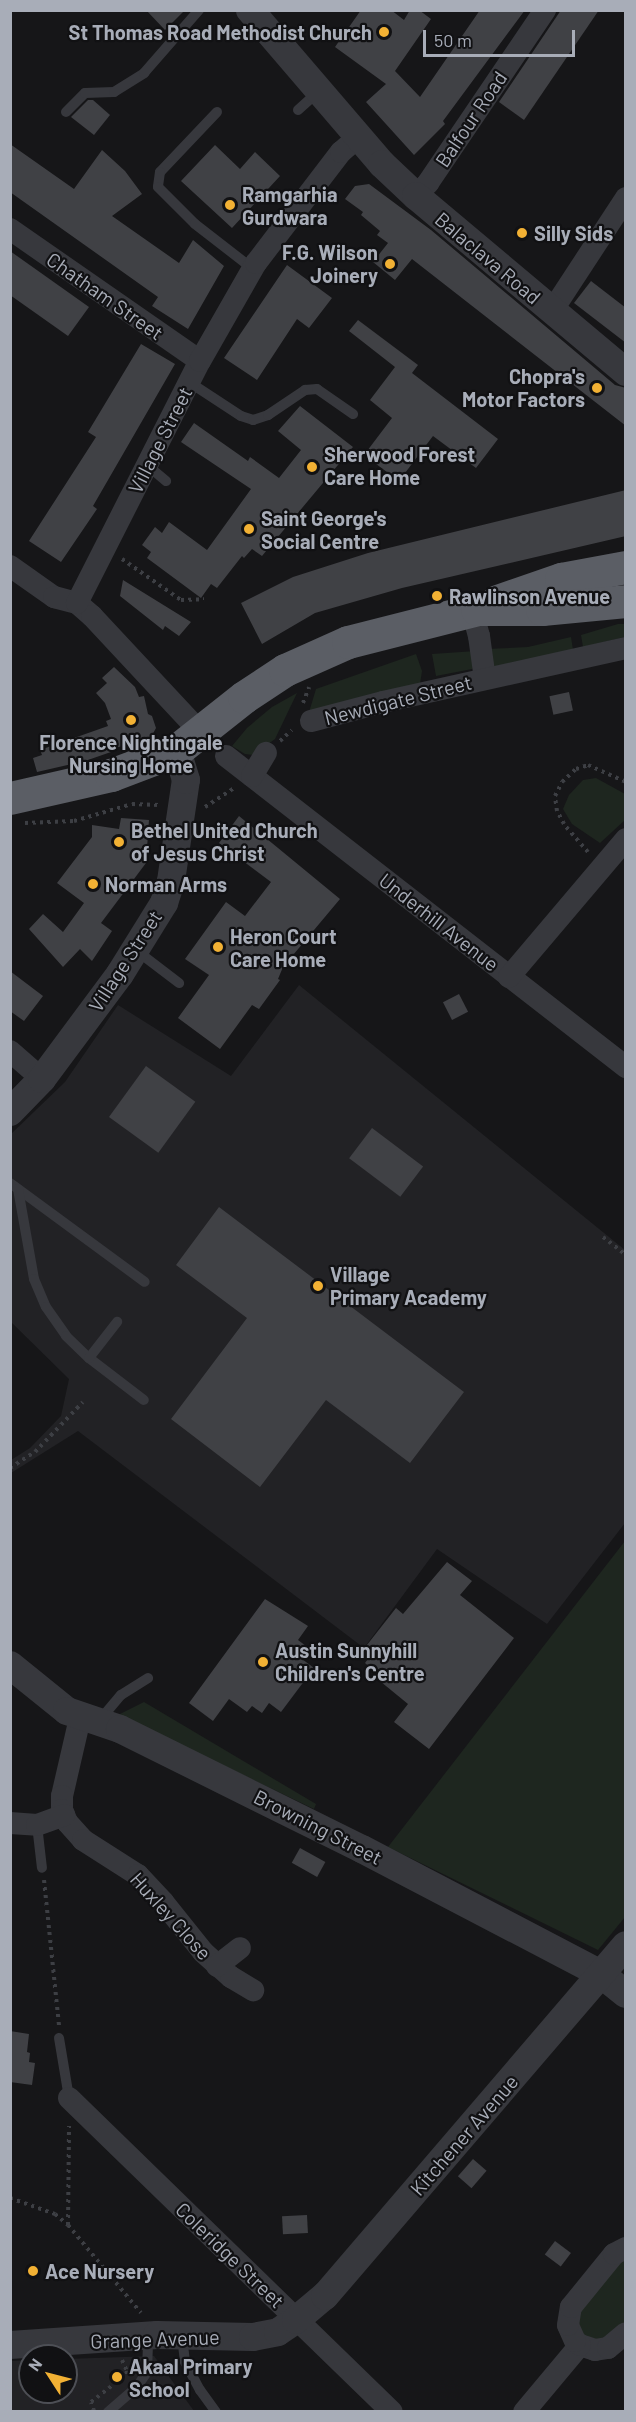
<!DOCTYPE html>
<style>
body{margin:0}
#map{position:relative;width:636px;height:2422px;overflow:hidden;background:#161618;font-family:Barlow,sans-serif}
div>[style]{position:absolute}
[style*='--x']{left:calc(var(--x)*1px);top:calc(var(--y)*1px);width:calc(var(--w)*1px);rotate:calc(var(--a)*1deg)}
.built>*{inset:0;background:#222225}
.green>*{inset:0;background:#1e261f}
.building>*{inset:0;background:#404145;transform-origin:0 0}
.path>*{height:4px;margin-top:-2px;transform-origin:0;background:repeating-linear-gradient(90deg,#3d3f44 0 3px,transparent 0 7.5px)}
.service>*{height:10px;margin:-5px;padding:0 5px;transform-origin:5px;border-radius:5px;background:#37383d}
.minor>*{height:22px;margin:-11px;padding:0 11px;transform-origin:11px;border-radius:11px;background:#37383d}
.tertiary>*{height:28px;margin:-14px;padding:0 14px;transform-origin:14px;border-radius:14px;background:#37383d}
.trunk>*{height:33px;margin:-16.5px;padding:0 16.5px;transform-origin:16.5px;border-radius:16.5px;background:#5b5e65}
.dots>*{width:16px;height:16px;translate:-50% -50%;box-sizing:border-box;border:3px solid #111113;border-radius:50%}
span{translate:-50% -50%;white-space:nowrap;text-align:center;line-height:1.15;-webkit-text-stroke:4.5px #111113;paint-order:stroke}
.poi-label{font-size:20px;color:#a8adb8;font-weight:700}
.right{translate:-100% -50%;text-align:right}
.left{translate:0 -50%;text-align:left}
.street-label{font-size:20px;color:#a8adb8}
.frame{position:absolute;inset:0;border:12px solid #a8adb8;pointer-events:none}
.north{position:absolute;left:18px;top:2344px;width:60px;height:60px;box-sizing:border-box;background:#111113;border:2px solid #4d4f55;border-radius:50%;rotate:306deg;font-size:16px;font-weight:700;line-height:24px;text-align:center;color:#a8adb8}
.north::after{content:'';display:block;margin:auto;width:21px;height:27px;background:#f2b134;clip-path:polygon(50% 0,100% 100%,50% 72%,0 100%)}
.scale{position:absolute;left:423px;top:30px;width:152px;height:27px;box-sizing:border-box;border:3px solid #a8adb8;border-top:0;padding-left:8px;font-size:18px;line-height:21px;white-space:nowrap;color:#a8adb8;-webkit-text-stroke:4px #111113;paint-order:stroke}
</style>
<div id="map">
<div class="built">
<i style="clip-path:polygon(299px 985px,625px 1250px,625px 1523px,547px 1624px,437px 1549px,364px 1648px,78px 1431px,11px 1473px,11px 1460px,30px 1448px,61px 1416px,69px 1379px,11px 1322px,11px 1134px,65px 1082px,118px 1005px,231px 1076px)"></i>
<i style="clip-path:polygon(154px 2356px,194px 2411px,11px 2411px,10px 2361px,30px 2360px,30px 2392px,66px 2392px,66px 2359px)"></i>
</div>
<div class="green">
<i style="clip-path:polygon(618px 624px,625px 624px,625px 637px,583px 647px,581px 635px)"></i>
<i style="clip-path:polygon(571px 637px,573px 650px,495px 671px,487px 649px,528px 647px)"></i>
<i style="clip-path:polygon(476px 651px,478px 664px,472px 669px,436px 676px,432px 654px)"></i>
<i style="clip-path:polygon(416px 654px,422px 671px,420px 684px,307px 719px,316px 689px)"></i>
<i style="clip-path:polygon(297px 693px,275px 739px,253px 755px,245px 754px,232px 746px,247px 728px,272px 707px)"></i>
<i style="clip-path:polygon(596px 778px,625px 794px,625px 820px,600px 843px,572px 824px,563px 809px,569px 795px,583px 780px)"></i>
<i style="clip-path:polygon(625px 1541px,625px 1917px,598px 1950px,388px 1847px)"></i>
<i style="clip-path:polygon(144px 1702px,316px 1804px,314px 1809px,118px 1715px)"></i>
<i style="clip-path:polygon(625px 2254px,625px 2322px,606px 2341px,580px 2336px,577px 2310px)"></i>
</div>
<div class="building">
<i style="clip-path:polygon(146px 10px,185px 10px,165px 30px)"></i>
<i style="clip-path:polygon(361px 10px,391px 10px,404px 20px,410px 10px,419px 10px,431px 19px,395px 71px,420px 97px,480px 10px,525px 10px,443px 121px,445px 124px,414px 155px,366px 102px,386px 84px,335px 47px)"></i>
<i style="clip-path:polygon(561px 10px,599px 10px,524px 120px,499px 102px)"></i>
<i style="clip-path:polygon(88px 100px,93px 100px,110px 115px,94px 135px,71px 117px)"></i>
<i style="clip-path:polygon(10px 144px,74px 189px,102px 150px,125px 171px,142px 194px,112px 216px,179px 263px,193px 240px,224px 266px,188px 329px,152px 306px,158px 297px,10px 192px)"></i>
<i style="clip-path:polygon(215px 145px,240px 169px,255px 152px,280px 176px,232px 228px,181px 181px)"></i>
<i style="clip-path:polygon(369px 184px,431px 230px,615px 385px,626px 388px,626px 426px,412px 259px,395px 280px,373px 262px,388px 243px,377px 235px,380px 231px,361px 215px,363px 212px,345px 199px,355px 186px)"></i>
<i style="clip-path:polygon(10px 251px,89px 307px,68px 336px,10px 295px)"></i>
<i style="clip-path:polygon(287px 265px,332px 298px,309px 328px,297px 319px,257px 380px,224px 358px)"></i>
<i style="clip-path:polygon(591px 281px,626px 308px,626px 343px,574px 303px)"></i>
<i style="clip-path:polygon(358px 320px,418px 365px,412px 373px,498px 439px,476px 468px,433px 436px,399px 481px,364px 455px,392px 418px,370px 400px,395px 367px,349px 331px)"></i>
<i style="clip-path:polygon(141px 344px,175px 364px,93px 506px,97px 509px,61px 562px,29px 541px,96px 437px,88px 432px)"></i>
<i style="clip-path:polygon(300px 406px,353px 447px,262px 556px,252px 549px,244px 558px,242px 556px,217px 588px,211px 584px,201px 598px,147px 558px,151px 552px,142px 545px,155px 527px,162px 533px,169px 522px,207px 550px,251px 489px,181px 442px,194px 423px,248px 461px,250px 457px,279px 478px,301px 450px,278px 431px)"></i>
<i style="clip-path:polygon(626px 490px,626px 536px,402px 588px,315px 613px,262px 644px,241px 603px,293px 577px,368px 553px)"></i>
<i style="clip-path:polygon(123px 580px,191px 622px,179px 636px,165px 626px,163px 630px,120px 596px)"></i>
<i style="clip-path:polygon(114px 667px,135px 687px,139px 697px,144px 696px,148px 714px,152px 716px,156px 728px,150px 739px,111px 749px,111px 752px,85px 761px,37px 772px,33px 758px,42px 755px,40px 750px,108px 726px,106px 721px,111px 719px,105px 703px,96px 693px,107px 683px,102px 678px)"></i>
<i style="left:569px;top:692px;width:19px;height:20px;rotate:78deg"></i>
<i style="clip-path:polygon(239px 816px,340px 899px,283px 967px,278px 979px,280px 980px,259px 1009px,252px 1005px,220px 1049px,178px 1018px,209px 975px,185px 959px,226px 902px,245px 916px,271px 882px,219px 843px)"></i>
<i style="clip-path:polygon(121px 818px,149px 820px,146px 863px,101px 923px,112px 931px,92px 961px,80px 949px,63px 967px,29px 929px,43px 914px,63px 932px,84px 903px,57px 883px,92px 837px,92px 825px,119px 829px)"></i>
<i style="clip-path:polygon(10px 971px,43px 996px,24px 1021px,10px 1011px)"></i>
<i style="left:459px;top:994px;width:20px;height:18px;rotate:63deg"></i>
<i style="left:146px;top:1066px;width:61px;height:63px;rotate:36deg"></i>
<i style="left:372px;top:1128px;width:64px;height:38px;rotate:37deg"></i>
<i style="clip-path:polygon(219px 1207px,464px 1392px,410px 1463px,326px 1400px,260px 1487px,171px 1419px,247px 1318px,176px 1265px)"></i>
<i style="clip-path:polygon(447px 1562px,472px 1581px,460px 1595px,514px 1638px,429px 1749px,394px 1722px,408px 1704px,375px 1677px,378px 1674px,365px 1663px,370px 1656px,363px 1650px,396px 1608px,403px 1614px)"></i>
<i style="clip-path:polygon(265px 1599px,308px 1626px,298px 1640px,306px 1646px,298px 1656px,314px 1668px,281px 1712px,269px 1703px,262px 1713px,252px 1706px,247px 1712px,229px 1699px,213px 1721px,189px 1703px)"></i>
<i style="left:300px;top:1848px;width:29px;height:17px;rotate:29deg"></i>
<i style="clip-path:polygon(10px 2031px,29px 2034px,27px 2052px,30px 2053px,29px 2062px,35px 2063px,32px 2085px,10px 2082px)"></i>
<i style="left:473px;top:2159px;width:18px;height:23px;rotate:41deg"></i>
<i style="left:307px;top:2215px;width:18px;height:25px;rotate:87deg"></i>
<i style="left:555px;top:2241px;width:20px;height:17px;rotate:37deg"></i>
</div>
<div class="path">
<i style="--x:122;--y:559;--w:72;--a:34.8"></i>
<i style="--x:181;--y:600;--w:23;--a:-2"></i>
<i style="--x:303;--y:703;--w:17;--a:-69"></i>
<i style="--x:280;--y:741;--w:16;--a:-43"></i>
<i style="--x:205;--y:807;--w:35;--a:-33"></i>
<i style="--x:25;--y:823;--w:49;--a:-2.3"></i>
<i style="--x:74;--y:821;--w:60;--a:-16.3"></i>
<i style="--x:132;--y:804;--w:27;--a:2"></i>
<i style="--x:588;--y:852;--w:37;--a:-131"></i>
<i style="--x:564;--y:824;--w:15;--a:-118"></i>
<i style="--x:557;--y:811;--w:15;--a:-98"></i>
<i style="--x:555;--y:796;--w:16;--a:-63"></i>
<i style="--x:562;--y:782;--w:19;--a:-43"></i>
<i style="--x:576;--y:769;--w:13;--a:-18"></i>
<i style="--x:588;--y:765;--w:42;--a:24.1"></i>
<i style="--x:603;--y:1237;--w:29;--a:38"></i>
<i style="--x:10;--y:1468;--w:30;--a:-33"></i>
<i style="--x:35;--y:1452;--w:69;--a:-46.2"></i>
<i style="--x:44;--y:1880;--w:146;--a:84.1"></i>
<i style="--x:10;--y:2198;--w:48;--a:19.6"></i>
<i style="--x:55;--y:2214;--w:17;--a:40"></i>
<i style="--x:68;--y:2225;--w:114;--a:50.3"></i>
<i style="--x:68;--y:2225;--w:99;--a:-89.4"></i>
<i style="--x:122;--y:2360;--w:12;--a:66"></i>
<i style="--x:127;--y:2371;--w:4;--a:104"></i>
<i style="--x:94;--y:2411;--w:9;--a:-108"></i>
<i style="--x:91;--y:2402;--w:28;--a:-38"></i>
</div>
<div class="service">
<i style="--x:298;--y:110;--w:28;--a:-42"></i>
<i style="--x:66;--y:112;--w:27;--a:-45"></i>
<i style="--x:85;--y:93;--w:29;--a:-2"></i>
<i style="--x:114;--y:92;--w:36;--a:-32"></i>
<i style="--x:144;--y:73;--w:84;--a:-48.9"></i>
<i style="--x:217;--y:112;--w:83;--a:133.5"></i>
<i style="--x:160;--y:172;--w:15;--a:98"></i>
<i style="--x:158;--y:187;--w:52;--a:45"></i>
<i style="--x:195;--y:224;--w:73;--a:37.8"></i>
<i style="--x:189;--y:382;--w:62;--a:33.2"></i>
<i style="--x:241;--y:416;--w:13;--a:18"></i>
<i style="--x:253;--y:420;--w:16;--a:-18"></i>
<i style="--x:268;--y:415;--w:45;--a:-34"></i>
<i style="--x:305;--y:390;--w:12;--a:-5"></i>
<i style="--x:317;--y:389;--w:44;--a:34.8"></i>
<i style="--x:147;--y:465;--w:25;--a:40"></i>
<i style="--x:137;--y:951;--w:53;--a:37.3"></i>
<i style="--x:10;--y:1183;--w:167;--a:36.3"></i>
<i style="--x:18;--y:1189;--w:91;--a:79.9"></i>
<i style="--x:34;--y:1279;--w:30;--a:67"></i>
<i style="--x:46;--y:1307;--w:35;--a:55"></i>
<i style="--x:66;--y:1336;--w:32;--a:44"></i>
<i style="--x:89;--y:1358;--w:69;--a:37.4"></i>
<i style="--x:89;--y:1358;--w:46;--a:-52.1"></i>
<i style="--x:99;--y:1721;--w:34;--a:-50"></i>
<i style="--x:121;--y:1695;--w:32;--a:-32"></i>
<i style="--x:37;--y:1825;--w:43;--a:83.4"></i>
<i style="--x:59;--y:2038;--w:61;--a:80.5"></i>
<i style="--x:182;--y:2337;--w:25;--a:83"></i>
<i style="--x:185;--y:2362;--w:32;--a:62"></i>
<i style="--x:200;--y:2390;--w:27;--a:54"></i>
<i style="--x:108;--y:2412;--w:37;--a:-41"></i>
<i style="--x:136;--y:2388;--w:19;--a:-55"></i>
<i style="--x:147;--y:2372;--w:36;--a:-88"></i>
</div>
<div class="minor">
<i style="--x:416;--y:196;--w:18;--a:-47"></i>
<i style="--x:428;--y:183;--w:209;--a:-55.9"></i>
<i style="--x:10;--y:229;--w:231;--a:34.8"></i>
<i style="--x:552;--y:311;--w:135;--a:-56.8"></i>
<i style="--x:10;--y:566;--w:54;--a:35.2"></i>
<i style="--x:54;--y:597;--w:24;--a:15"></i>
<i style="--x:77;--y:603;--w:20;--a:41"></i>
<i style="--x:92;--y:616;--w:160;--a:47"></i>
<i style="--x:77;--y:603;--w:271;--a:-63.1"></i>
<i style="--x:200;--y:361;--w:113;--a:-60.3"></i>
<i style="--x:256;--y:263;--w:140;--a:-52.6"></i>
<i style="--x:341;--y:152;--w:23;--a:-41"></i>
<i style="--x:472;--y:610;--w:27;--a:75"></i>
<i style="--x:479;--y:636;--w:43;--a:82.1"></i>
<i style="--x:311;--y:721;--w:74;--a:-14.8"></i>
<i style="--x:383;--y:702;--w:249;--a:-12.5"></i>
<i style="--x:226;--y:756;--w:507;--a:37.87"></i>
<i style="--x:252;--y:776;--w:27;--a:-59"></i>
<i style="--x:509;--y:977;--w:181;--a:-49.7"></i>
<i style="--x:10;--y:1051;--w:43;--a:41.2"></i>
<i style="--x:80;--y:1718;--w:80;--a:103"></i>
<i style="--x:62;--y:1796;--w:14;--a:90"></i>
<i style="--x:62;--y:1810;--w:13;--a:67"></i>
<i style="--x:67;--y:1822;--w:24;--a:48"></i>
<i style="--x:83;--y:1840;--w:65;--a:32.5"></i>
<i style="--x:138;--y:1875;--w:37;--a:47"></i>
<i style="--x:163;--y:1902;--w:64;--a:51.3"></i>
<i style="--x:203;--y:1952;--w:38;--a:42"></i>
<i style="--x:231;--y:1977;--w:26;--a:31"></i>
<i style="--x:10;--y:1823;--w:27;--a:4"></i>
<i style="--x:37;--y:1825;--w:29;--a:-20"></i>
<i style="--x:217;--y:1966;--w:29;--a:-38"></i>
<i style="--x:69;--y:2098;--w:450;--a:44.2"></i>
<i style="--x:580;--y:2345;--w:16;--a:18"></i>
<i style="--x:595;--y:2350;--w:13;--a:-9"></i>
<i style="--x:608;--y:2348;--w:23;--a:-40"></i>
<i style="--x:524;--y:2412;--w:87;--a:-50.1"></i>
<i style="--x:580;--y:2345;--w:6;--a:-141"></i>
<i style="--x:575;--y:2341;--w:17;--a:-114"></i>
<i style="--x:568;--y:2325;--w:18;--a:-81"></i>
<i style="--x:571;--y:2307;--w:68;--a:-50.9"></i>
<i style="--x:614;--y:2254;--w:13;--a:-27"></i>
</div>
<div class="tertiary">
<i style="--x:250;--y:10;--w:203;--a:49.4"></i>
<i style="--x:382;--y:164;--w:47;--a:43.3"></i>
<i style="--x:416;--y:196;--w:274;--a:40"></i>
<i style="--x:10;--y:1112;--w:46;--a:-45.9"></i>
<i style="--x:42;--y:1079;--w:131;--a:-53.4"></i>
<i style="--x:120;--y:974;--w:84;--a:-58.2"></i>
<i style="--x:164;--y:903;--w:23;--a:-72"></i>
<i style="--x:171;--y:881;--w:102;--a:-81.6"></i>
<i style="--x:186;--y:780;--w:31;--a:-107"></i>
<i style="--x:10;--y:1665;--w:73;--a:38.9"></i>
<i style="--x:67;--y:1711;--w:56;--a:18.8"></i>
<i style="--x:120;--y:1729;--w:270;--a:26.4"></i>
<i style="--x:362;--y:1849;--w:270;--a:27.6"></i>
<i style="--x:601;--y:1974;--w:32;--a:39"></i>
<i style="--x:10;--y:2345;--w:147;--a:-3.9"></i>
<i style="--x:157;--y:2335;--w:96;--a:1.2"></i>
<i style="--x:253;--y:2337;--w:25;--a:-11"></i>
<i style="--x:278;--y:2332;--w:22;--a:-34"></i>
<i style="--x:296;--y:2320;--w:38;--a:-40"></i>
<i style="--x:325;--y:2296;--w:462;--a:-49.4"></i>
</div>
<div class="trunk">
<i style="--x:497;--y:601;--w:68;--a:-19"></i>
<i style="--x:561;--y:579;--w:66;--a:-10.5"></i>
<i style="--x:10;--y:798;--w:104;--a:-12.8"></i>
<i style="--x:111;--y:775;--w:71;--a:-20.7"></i>
<i style="--x:177;--y:750;--w:85;--a:-38.3"></i>
<i style="--x:244;--y:697;--w:49;--a:-33.4"></i>
<i style="--x:285;--y:670;--w:69;--a:-24"></i>
<i style="--x:348;--y:642;--w:133;--a:-14.3"></i>
<i style="--x:477;--y:609;--w:65;--a:0"></i>
<i style="--x:542;--y:609;--w:84;--a:-5.4"></i>
</div>
<div class="dots">
<i style="left:384px;top:32px;background:#f2b134"></i>
<i style="left:230px;top:205px;background:#f2b134"></i>
<i style="left:522px;top:233px;background:#f2b134"></i>
<i style="left:390px;top:264px;background:#f2b134"></i>
<i style="left:597px;top:388px;background:#f2b134"></i>
<i style="left:312px;top:467px;background:#f2b134"></i>
<i style="left:249px;top:529px;background:#f2b134"></i>
<i style="left:437px;top:596px;background:#f2b134"></i>
<i style="left:131px;top:720px;background:#f2b134"></i>
<i style="left:119px;top:842px;background:#f2b134"></i>
<i style="left:93px;top:884px;background:#f2b134"></i>
<i style="left:218px;top:947px;background:#f2b134"></i>
<i style="left:318px;top:1286px;background:#f2b134"></i>
<i style="left:263px;top:1662px;background:#f2b134"></i>
<i style="left:33px;top:2271px;background:#f2b134"></i>
<i style="left:117px;top:2377px;background:#f2b134"></i>
</div>
<div class="poi-label">
<span class="right" style="left:372px;top:32px">St Thomas Road Methodist Church</span>
<span class="left" style="left:242px;top:206px">Ramgarhia<br>Gurdwara</span>
<span class="left" style="left:534px;top:233px">Silly Sids</span>
<span class="right" style="left:378px;top:264px">F.G. Wilson<br>Joinery</span>
<span class="right" style="left:585px;top:388px">Chopra's<br>Motor Factors</span>
<span class="left" style="left:324px;top:466px">Sherwood Forest<br>Care Home</span>
<span class="left" style="left:261px;top:530px">Saint George's<br>Social Centre</span>
<span class="left" style="left:449px;top:596px">Rawlinson Avenue</span>
<span style="left:131px;top:754px">Florence Nightingale<br>Nursing Home</span>
<span class="left" style="left:131px;top:842px">Bethel United Church<br>of Jesus Christ</span>
<span class="left" style="left:105px;top:884px">Norman Arms</span>
<span class="left" style="left:230px;top:948px">Heron Court<br>Care Home</span>
<span class="left" style="left:330px;top:1286px">Village<br>Primary Academy</span>
<span class="left" style="left:275px;top:1662px">Austin Sunnyhill<br>Children's Centre</span>
<span class="left" style="left:45px;top:2271px">Ace Nursery</span>
<span class="left" style="left:129px;top:2378px">Akaal Primary<br>School</span>
</div>
<div class="street-label">
<span style="left:471px;top:119px;rotate:-56deg">Balfour Road</span>
<span style="left:488px;top:258px;rotate:40deg">Balaclava Road</span>
<span style="left:105px;top:296px;rotate:35deg">Chatham Street</span>
<span style="left:160px;top:440px;rotate:-63deg">Village Street</span>
<span style="left:398px;top:700px;rotate:-14deg">Newdigate Street</span>
<span style="left:439px;top:922px;rotate:38deg">Underhill Avenue</span>
<span style="left:125px;top:961px;rotate:-57deg">Village Street</span>
<span style="left:318px;top:1827px;rotate:27deg">Browning Street</span>
<span style="left:171px;top:1916px;rotate:48deg">Huxley Close</span>
<span style="left:464px;top:2135px;rotate:-49deg">Kitchener Avenue</span>
<span style="left:230px;top:2255px;rotate:44deg">Coleridge Street</span>
<span style="left:155px;top:2339px;rotate:-2deg">Grange Avenue</span>
</div>
<div class="frame"></div>
<div class="north">N</div>
<div class="scale">50 m</div>
</div>
